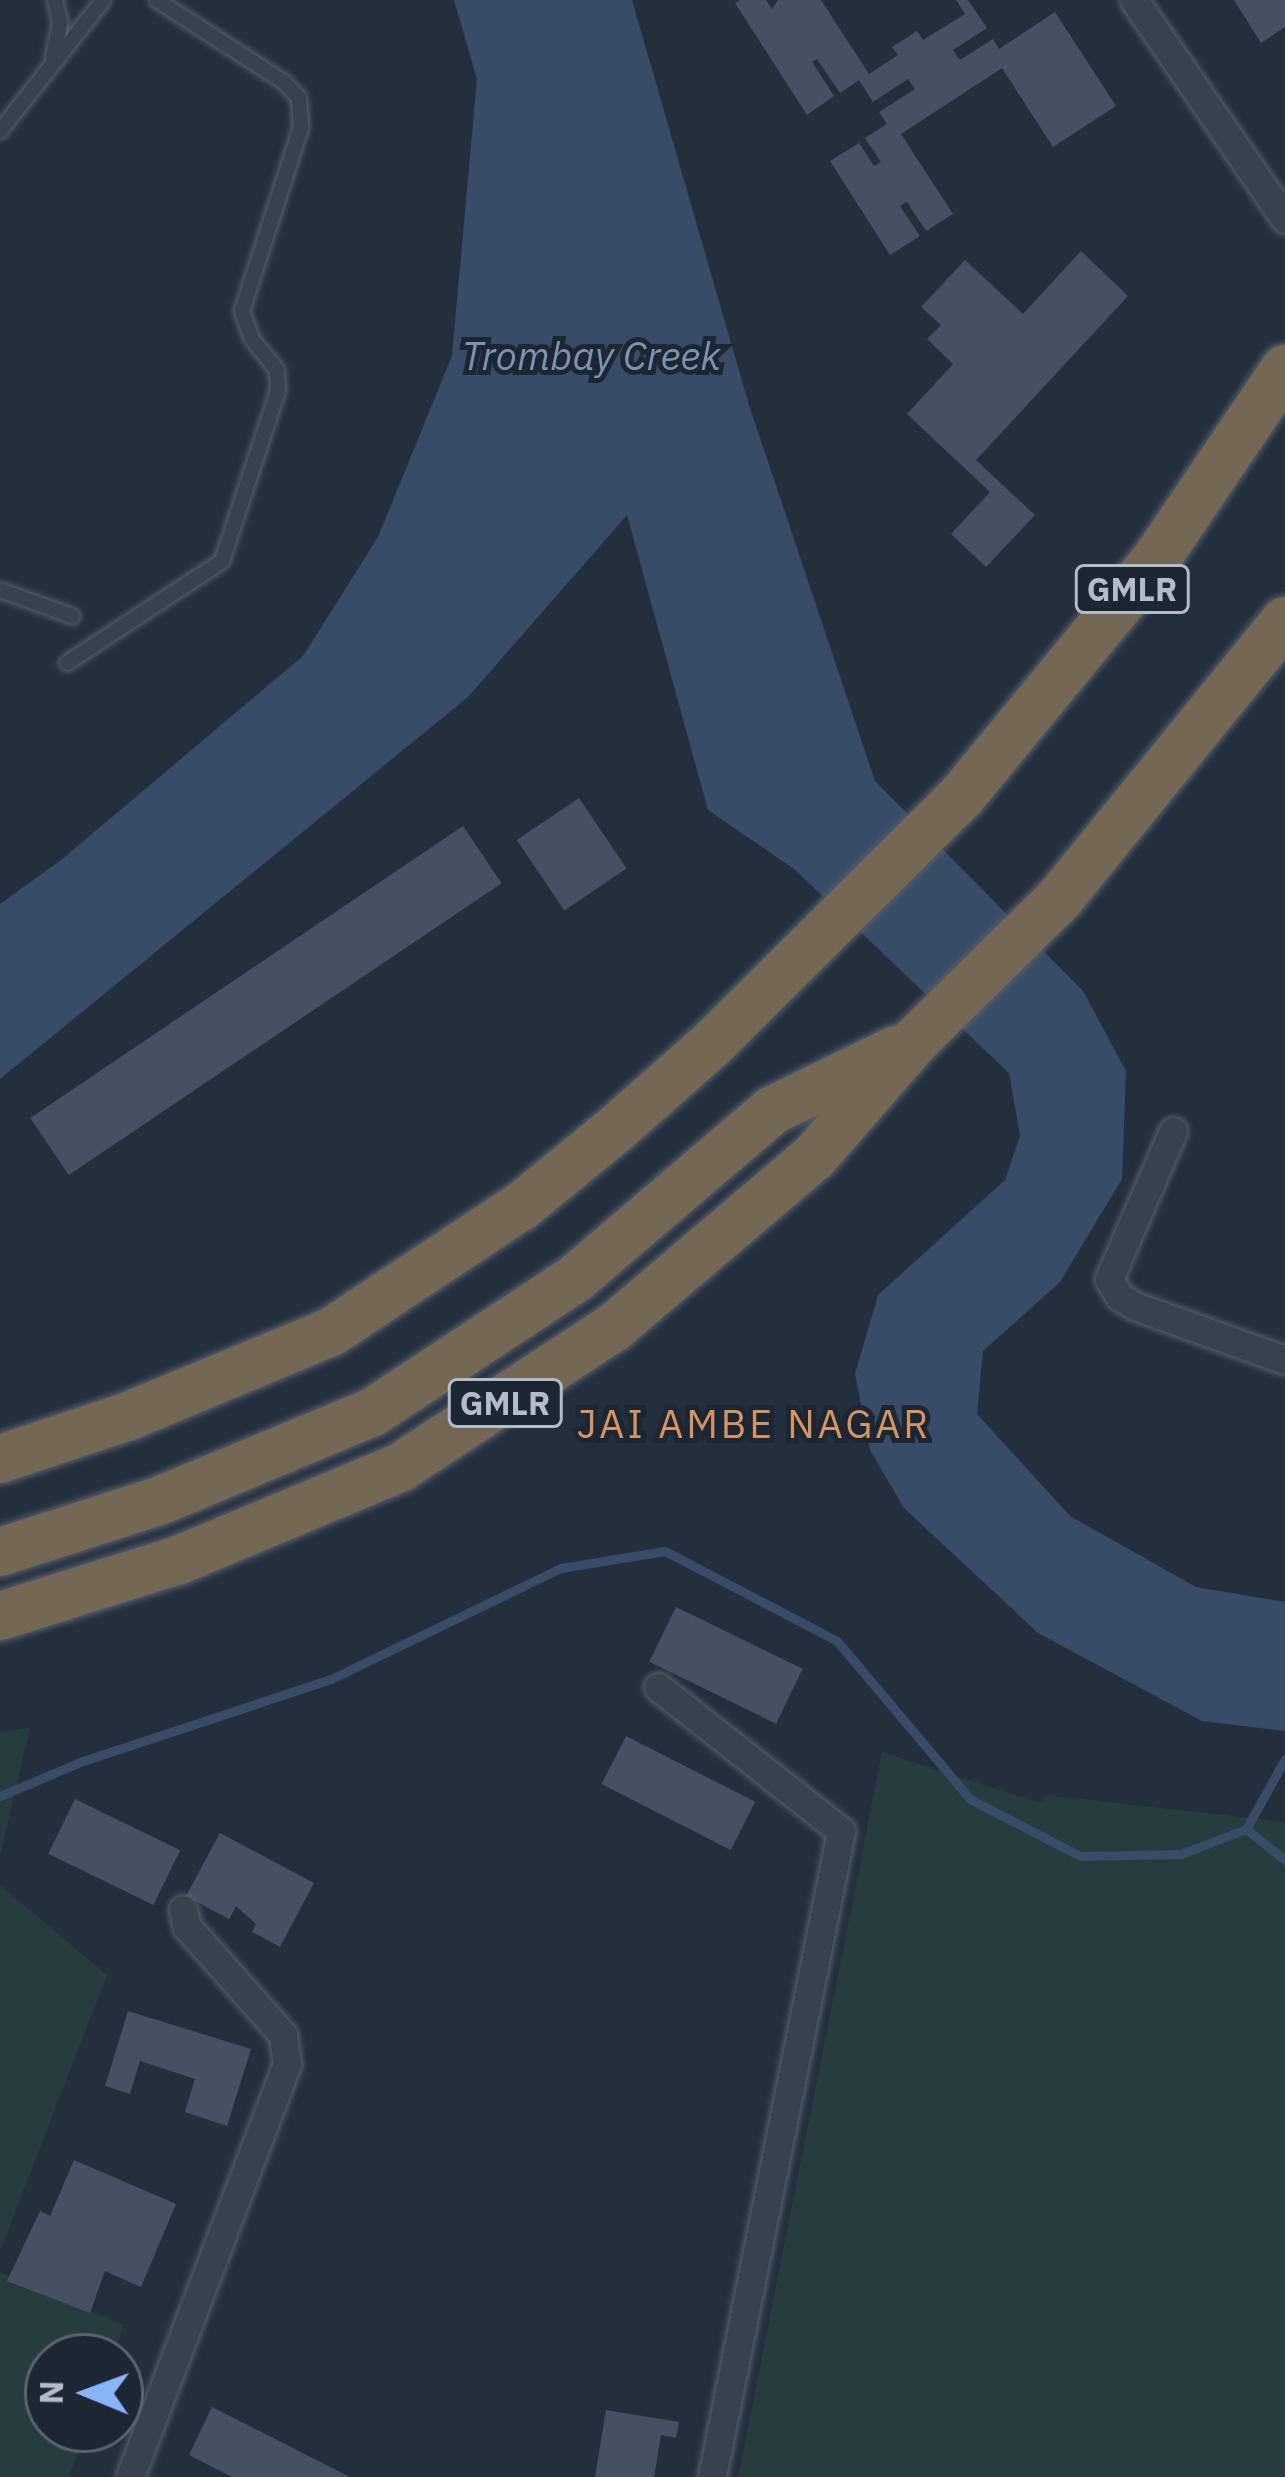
<!DOCTYPE html>
<style>
body{margin:0}
#map{position:relative;width:1285px;height:2477px;overflow:hidden;background:#242f3e;font-family:"IBM Plex Sans",sans-serif}
div>[style]{position:absolute}
[style*='--x']{left:calc(var(--x)*1px);top:calc(var(--y)*1px);width:calc(var(--w)*1px);rotate:calc(var(--a)*1deg)}
.green>*{inset:0;background:#263c3f}
.water>*{inset:0;background:#394c67}
.stream>*{height:9px;margin:-4.5px;padding:0 4.5px;transform-origin:4.5px;border-radius:4.5px;background:#394c67}
.building>*{inset:0;background:#455162;transform-origin:0 0}
.roads{filter:drop-shadow(0 0 3px #565f6c) drop-shadow(0 0 3px #565f6c)}
.lane>*{height:14px;margin:-7px;padding:0 7px;transform-origin:7px;border-radius:7px;background:#38414e}
.street>*{height:27px;margin:-13.5px;padding:0 13.5px;transform-origin:13.5px;border-radius:13.5px;background:#38414e}
.highway>*{height:48px;margin:-24px;padding:0 24px;transform-origin:24px;border-radius:24px;background:#746855}
span{translate:-50% -50%;white-space:nowrap;text-align:center;line-height:1.15;-webkit-text-stroke:10px #1d2633;paint-order:stroke}
.shield-label span{padding:3px 9px;background:#1d2633;border:3px solid;border-radius:9px;-webkit-text-stroke-width:0}
.shield-label{font-size:33px;color:#b4bcc9;font-weight:700}
.water-label{font-size:39px;color:#7c92b1;font-style:italic}
.neighbourhood-label{font-size:39px;color:#d59563;letter-spacing:3px}
.north{position:absolute;left:24px;top:2333px;width:120px;height:120px;box-sizing:border-box;background:#1d2633;border:3px solid #59626f;border-radius:50%;rotate:271deg;font-size:33px;font-weight:700;line-height:48px;text-align:center;color:#b4bcc9}
.north::after{content:'';display:block;margin:auto;width:42px;height:54px;background:#8ab4f8;clip-path:polygon(50% 0,100% 100%,50% 72%,0 100%)}
</style>
<div id="map">
<div class="green">
<i style="clip-path:polygon(30px 1728px,0 1857px,0 1732px)"></i>
<i style="clip-path:polygon(882px 1752px,1040px 1803px,1047px 1795px,1285px 1822px,1285px 2477px,738px 2477px)"></i>
<i style="clip-path:polygon(0 1885px,107px 1975px,0 2251px)"></i>
<i style="clip-path:polygon(0 2272px,123px 2325px,112px 2357px,48px 2357px,48px 2429px,86px 2429px,69px 2477px,0 2477px)"></i>
</div>
<div class="water">
<i style="clip-path:polygon(454px 0,632px 0,748px 402px,875px 781px,1083px 991px,1126px 1071px,1122px 1179px,1060px 1282px,983px 1351px,977px 1414px,1070px 1516px,1196px 1587px,1285px 1602px,1285px 1731px,1202px 1721px,1038px 1633px,904px 1508px,870px 1450px,855px 1374px,878px 1295px,1005px 1180px,1020px 1136px,1009px 1073px,794px 869px,708px 810px,627px 515px,468px 697px,0 1079px,0 904px,61px 860px,303px 656px,378px 537px,452px 356px,477px 79px)"></i>
</div>
<div class="stream">
<i style="--x:0;--y:1796;--w:90;--a:-22.9"></i>
<i style="--x:83;--y:1761;--w:261;--a:-18.3"></i>
<i style="--x:331;--y:1679;--w:255;--a:-25.8"></i>
<i style="--x:561;--y:1568;--w:105;--a:-9.3"></i>
<i style="--x:665;--y:1551;--w:194;--a:27.6"></i>
<i style="--x:837;--y:1641;--w:207;--a:49.9"></i>
<i style="--x:970;--y:1799;--w:124;--a:27.4"></i>
<i style="--x:1080;--y:1856;--w:101;--a:-1.1"></i>
<i style="--x:1181;--y:1854;--w:70;--a:-21"></i>
<i style="--x:1246;--y:1829;--w:80;--a:-60.9"></i>
<i style="--x:1246;--y:1829;--w:50;--a:38.5"></i>
</div>
<div class="building">
<i style="clip-path:polygon(740px 0,766px 0,772px 9px,778px 0,821px 0,869px 74px,898px 55px,892px 47px,917px 31px,923px 40px,965px 14px,956px 0,968px 0,987px 28px,953px 50px,960px 60px,993px 39px,999px 49px,1055px 12px,1116px 106px,1053px 147px,1002px 68px,901px 134px,953px 214px,926px 231px,907px 202px,900px 206px,920px 236px,890px 255px,830px 161px,859px 143px,874px 166px,881px 162px,865px 138px,887px 124px,879px 112px,915px 89px,908px 79px,873px 102px,859px 80px,840px 93px,817px 59px,812px 62px,834px 96px,807px 115px,735px 3px)"></i>
<i style="clip-path:polygon(1234px 0,1285px 0,1285px 27px,1261px 43px)"></i>
<i style="clip-path:polygon(1081px 251px,1128px 296px,976px 460px,1035px 515px,986px 567px,951px 534px,990px 492px,907px 414px,953px 364px,927px 339px,941px 325px,921px 307px,965px 260px,1023px 314px)"></i>
<i style="left:579px;top:798px;width:85px;height:75px;rotate:56deg"></i>
<i style="left:463px;top:826px;width:69px;height:522px;rotate:56deg"></i>
<i style="left:676px;top:1607px;width:141px;height:61px;rotate:26deg"></i>
<i style="left:626px;top:1736px;width:145px;height:54px;rotate:27deg"></i>
<i style="left:75px;top:1799px;width:117px;height:61px;rotate:26deg"></i>
<i style="clip-path:polygon(220px 1833px,314px 1883px,280px 1947px,252px 1932px,256px 1924px,236px 1906px,229px 1919px,186px 1896px)"></i>
<i style="clip-path:polygon(128px 2011px,251px 2049px,227px 2126px,185px 2112px,195px 2079px,140px 2061px,130px 2094px,105px 2086px)"></i>
<i style="clip-path:polygon(74px 2160px,176px 2204px,141px 2287px,105px 2271px,90px 2313px,7px 2281px,40px 2211px,50px 2216px)"></i>
<i style="clip-path:polygon(212px 2407px,350px 2477px,232px 2477px,189px 2455px)"></i>
<i style="clip-path:polygon(606px 2410px,679px 2422px,676px 2438px,661px 2435px,654px 2477px,595px 2477px)"></i>
</div>
<div class="roads">
<div class="lane">
<i style="--x:53;--y:57;--w:35;--a:-78"></i>
<i style="--x:60;--y:23;--w:24;--a:-102"></i>
<i style="--x:0;--y:131;--w:167;--a:-51.8"></i>
<i style="--x:0;--y:590;--w:77;--a:19.9"></i>
<i style="--x:67;--y:663;--w:186;--a:-33.3"></i>
<i style="--x:222;--y:561;--w:179;--a:-71.8"></i>
<i style="--x:278;--y:391;--w:21;--a:-93"></i>
<i style="--x:277;--y:370;--w:40;--a:-129"></i>
<i style="--x:252;--y:339;--w:30;--a:-110"></i>
<i style="--x:242;--y:311;--w:193;--a:-72.2"></i>
<i style="--x:301;--y:127;--w:29;--a:-94"></i>
<i style="--x:299;--y:98;--w:22;--a:-133"></i>
<i style="--x:284;--y:82;--w:151;--a:-147.2"></i>
</div>
<div class="street">
<i style="--x:1134;--y:0;--w:266;--a:55.4"></i>
<i style="--x:1173;--y:1131;--w:161;--a:113.4"></i>
<i style="--x:1109;--y:1279;--w:21;--a:59"></i>
<i style="--x:1120;--y:1297;--w:17;--a:31"></i>
<i style="--x:1135;--y:1306;--w:159;--a:19.8"></i>
<i style="--x:658;--y:1687;--w:233;--a:38.2"></i>
<i style="--x:841;--y:1831;--w:659;--a:101.29"></i>
<i style="--x:130;--y:2477;--w:442;--a:-69.2"></i>
<i style="--x:287;--y:2064;--w:29;--a:-98"></i>
<i style="--x:283;--y:2035;--w:144;--a:-131.6"></i>
<i style="--x:187;--y:1927;--w:18;--a:-103"></i>
</div>
<div class="highway">
<i style="--x:0;--y:1459;--w:136;--a:-18.4"></i>
<i style="--x:129;--y:1416;--w:219;--a:-22.6"></i>
<i style="--x:331;--y:1332;--w:230;--a:-33.5"></i>
<i style="--x:523;--y:1205;--w:123;--a:-39.4"></i>
<i style="--x:618;--y:1127;--w:128;--a:-41.5"></i>
<i style="--x:714;--y:1042;--w:348;--a:-44.8"></i>
<i style="--x:961;--y:797;--w:306;--a:-50.6"></i>
<i style="--x:1155;--y:561;--w:232;--a:-55.9"></i>
<i style="--x:0;--y:1552;--w:167;--a:-17.8"></i>
<i style="--x:159;--y:1501;--w:232;--a:-22.6"></i>
<i style="--x:373;--y:1412;--w:243;--a:-33.4"></i>
<i style="--x:576;--y:1278;--w:259;--a:-40.5"></i>
<i style="--x:773;--y:1110;--w:137;--a:-26"></i>
<i style="--x:0;--y:1616;--w:188;--a:-17.4"></i>
<i style="--x:179;--y:1560;--w:241;--a:-22.7"></i>
<i style="--x:401;--y:1467;--w:254;--a:-33.3"></i>
<i style="--x:613;--y:1328;--w:265;--a:-40.4"></i>
<i style="--x:815;--y:1156;--w:154;--a:-49"></i>
<i style="--x:916;--y:1040;--w:202;--a:-44.6"></i>
<i style="--x:1060;--y:898;--w:357;--a:-50.9"></i>
</div>
</div>
<div class="shield-label">
<span style="left:1132px;top:589px">GMLR</span>
<span style="left:505px;top:1403px">GMLR</span>
</div>
<div class="water-label">
<span style="left:591px;top:356px">Trombay Creek</span>
</div>
<div class="neighbourhood-label">
<span style="left:754px;top:1424px">JAI AMBE NAGAR</span>
</div>
<div class="north">N</div>
</div>
